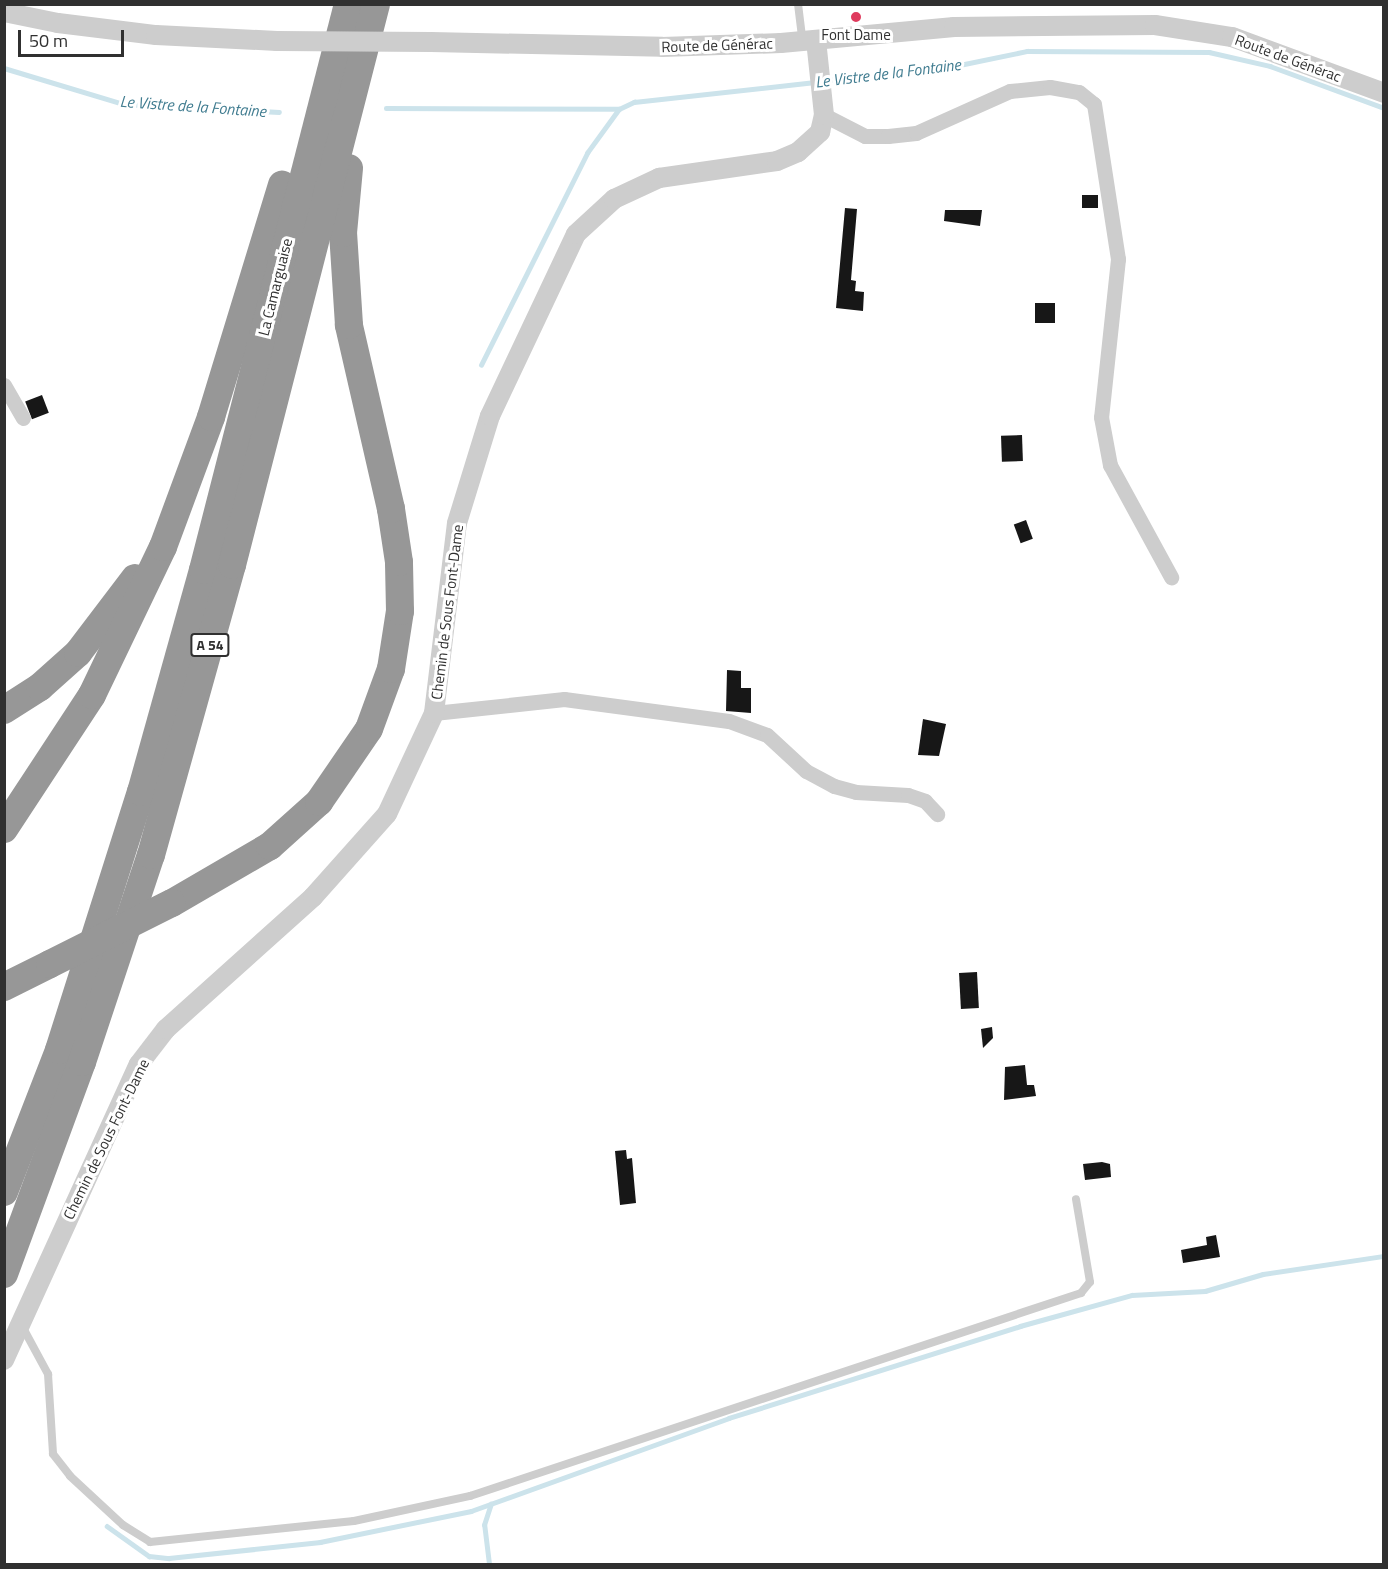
<!DOCTYPE html>
<meta charset="utf-8">
<style>
body{margin:0}
#map{position:relative;width:1388px;height:1569px;overflow:hidden;background:#fff;font-family:"Titillium Web",sans-serif}
div>[style]{position:absolute}
[style*='--x']{left:calc(var(--x)*1px);top:calc(var(--y)*1px);width:calc(var(--w)*1px);rotate:calc(var(--a)*1deg)}
.stream>*{height:4.5px;margin:-2.25px;padding:0 2.25px;transform-origin:2.25px;border-radius:2.25px;background:#cce3eb}
.building>*{inset:0;background:#171717;transform-origin:0 0}
.service>*{height:8px;margin:-4px;padding:0 4px;transform-origin:4px;border-radius:4px;background:#cdcdcd}
.minor>*{height:15px;margin:-7.5px;padding:0 7.5px;transform-origin:7.5px;border-radius:7.5px;background:#cdcdcd}
.tertiary>*{height:20px;margin:-10px;padding:0 10px;transform-origin:10px;border-radius:10px;background:#cdcdcd}
.motorway>*{height:28px;margin:-14px;padding:0 14px;transform-origin:14px;border-radius:14px;background:#979797}
.tertiary-bridge>*{height:20px;margin:-10px;padding:0 10px;transform-origin:10px;border-radius:10px;background:#cdcdcd}
.motorway-bridge>*{height:28px;margin:-14px;padding:0 14px;transform-origin:14px;border-radius:14px;background:#979797}
.dots>*{width:16px;height:16px;translate:-50% -50%;box-sizing:border-box;border:3px solid #fff;border-radius:50%}
span{translate:-50% -50%;white-space:nowrap;text-align:center;line-height:1.15;-webkit-text-stroke:6px #fff;paint-order:stroke}
.shield-label span{padding:2px 4px;background:#fff;border:2px solid;border-radius:4px;-webkit-text-stroke-width:0}
.shield-label{font-size:14px;color:#303030;font-weight:700}
.poi-label{font-size:15px;color:#303030}
.street-label{font-size:15px;color:#303030}
.water-label{font-size:16px;color:#407c90;font-style:italic}
.frame{position:absolute;inset:0;border:6px solid #303030;pointer-events:none}
.scale{position:absolute;left:18px;top:30px;width:106px;height:27px;box-sizing:border-box;border:3px solid #303030;border-top:0;padding-left:8px;font-size:18px;line-height:21px;white-space:nowrap;color:#303030;-webkit-text-stroke:4px #fff;paint-order:stroke}
</style>
<div id="map">
<div class="stream">
<i style="--x:4;--y:68;--w:124;--a:16.8"></i>
<i style="--x:123;--y:104;--w:156;--a:2.9"></i>
<i style="--x:826;--y:80;--w:120;--a:-5.8"></i>
<i style="--x:945;--y:68;--w:84;--a:-11.7"></i>
<i style="--x:1027;--y:51;--w:182;--a:0.3"></i>
<i style="--x:1209;--y:52;--w:63;--a:12.9"></i>
<i style="--x:1270;--y:66;--w:121;--a:20.2"></i>
<i style="--x:386;--y:108;--w:233;--a:0.2"></i>
<i style="--x:619;--y:109;--w:17;--a:-25"></i>
<i style="--x:634;--y:102;--w:182;--a:-6.3"></i>
<i style="--x:481;--y:365;--w:237;--a:-63.4"></i>
<i style="--x:587;--y:153;--w:54;--a:-54"></i>
<i style="--x:107;--y:1526;--w:52;--a:35.5"></i>
<i style="--x:149;--y:1556;--w:20;--a:6"></i>
<i style="--x:169;--y:1558;--w:152;--a:-6"></i>
<i style="--x:320;--y:1542;--w:154;--a:-11.6"></i>
<i style="--x:471;--y:1511;--w:274;--a:-19.8"></i>
<i style="--x:729;--y:1418;--w:305;--a:-17.5"></i>
<i style="--x:1020;--y:1326;--w:116;--a:-15.5"></i>
<i style="--x:1132;--y:1295;--w:73;--a:-3.1"></i>
<i style="--x:1205;--y:1291;--w:60;--a:-16.3"></i>
<i style="--x:1263;--y:1274;--w:122;--a:-8.5"></i>
<i style="--x:489;--y:1564;--w:39;--a:-97"></i>
<i style="--x:484;--y:1525;--w:22;--a:-72"></i>
</div>
<div class="building">
<i style="left:1082px;top:195px;width:16px;height:13px"></i>
<i style="clip-path:polygon(845px 208px,857px 209px,851px 280px,856px 281px,855px 291px,864px 292px,863px 311px,836px 308px)"></i>
<i style="clip-path:polygon(945px 210px,982px 210px,980px 226px,944px 221px)"></i>
<i style="left:1035px;top:303px;width:20px;height:20px"></i>
<i style="left:42px;top:395px;width:19px;height:18px;rotate:69deg"></i>
<i style="left:1022px;top:435px;width:26px;height:21px;rotate:88deg"></i>
<i style="left:1026px;top:520px;width:20px;height:13px;rotate:70deg"></i>
<i style="clip-path:polygon(727px 670px,741px 671px,741px 688px,751px 688px,751px 713px,726px 711px)"></i>
<i style="clip-path:polygon(923px 719px,946px 724px,939px 756px,918px 755px)"></i>
<i style="left:977px;top:972px;width:36px;height:18px;rotate:87deg"></i>
<i style="clip-path:polygon(992px 1027px,993px 1038px,983px 1048px,981px 1029px)"></i>
<i style="clip-path:polygon(1025px 1065px,1027px 1085px,1034px 1085px,1036px 1096px,1004px 1100px,1005px 1067px)"></i>
<i style="clip-path:polygon(626px 1150px,627px 1159px,632px 1158px,636px 1203px,620px 1205px,615px 1151px)"></i>
<i style="clip-path:polygon(1102px 1162px,1110px 1164px,1111px 1177px,1085px 1180px,1083px 1164px)"></i>
<i style="clip-path:polygon(1216px 1235px,1220px 1257px,1183px 1263px,1181px 1250px,1207px 1245px,1206px 1237px)"></i>
</div>
<div class="service">
<i style="--x:798;--y:4;--w:35;--a:83"></i>
<i style="--x:22;--y:1326;--w:55;--a:61.6"></i>
<i style="--x:48;--y:1374;--w:80;--a:86.4"></i>
<i style="--x:53;--y:1454;--w:28;--a:52"></i>
<i style="--x:70;--y:1476;--w:72;--a:42.8"></i>
<i style="--x:123;--y:1525;--w:32;--a:32"></i>
<i style="--x:150;--y:1542;--w:205;--a:-5.9"></i>
<i style="--x:354;--y:1521;--w:119;--a:-12.2"></i>
<i style="--x:470;--y:1496;--w:644;--a:-18.38"></i>
<i style="--x:1081;--y:1293;--w:14;--a:-51"></i>
<i style="--x:1090;--y:1282;--w:84;--a:-99.6"></i>
</div>
<div class="minor">
<i style="--x:824;--y:115;--w:46;--a:27.1"></i>
<i style="--x:865;--y:136;--w:23;--a:0"></i>
<i style="--x:888;--y:136;--w:28;--a:-6"></i>
<i style="--x:916;--y:133;--w:103;--a:-24.1"></i>
<i style="--x:1010;--y:91;--w:40;--a:-5.7"></i>
<i style="--x:1050;--y:87;--w:29;--a:10"></i>
<i style="--x:1079;--y:92;--w:19;--a:39"></i>
<i style="--x:1094;--y:104;--w:157;--a:81.2"></i>
<i style="--x:1118;--y:259;--w:159;--a:96.1"></i>
<i style="--x:1101;--y:417;--w:49;--a:79.4"></i>
<i style="--x:1110;--y:465;--w:128;--a:61.4"></i>
<i style="--x:4;--y:385;--w:38;--a:60"></i>
<i style="--x:434;--y:713;--w:131;--a:-6.1"></i>
<i style="--x:564;--y:699;--w:166;--a:7.6"></i>
<i style="--x:729;--y:721;--w:40;--a:20.2"></i>
<i style="--x:767;--y:735;--w:53;--a:42.7"></i>
<i style="--x:806;--y:771;--w:32;--a:28"></i>
<i style="--x:834;--y:786;--w:23;--a:15"></i>
<i style="--x:856;--y:792;--w:52;--a:3.3"></i>
<i style="--x:908;--y:795;--w:18;--a:19"></i>
<i style="--x:925;--y:801;--w:18;--a:47"></i>
</div>
<div class="tertiary">
<i style="--x:4;--y:12;--w:55;--a:11.5"></i>
<i style="--x:58;--y:23;--w:99;--a:7"></i>
<i style="--x:156;--y:35;--w:121;--a:2.8"></i>
<i style="--x:431;--y:42;--w:231;--a:1.2"></i>
<i style="--x:662;--y:47;--w:119;--a:-1.9"></i>
<i style="--x:781;--y:43;--w:174;--a:-5.3"></i>
<i style="--x:954;--y:27;--w:201;--a:-0.6"></i>
<i style="--x:1155;--y:25;--w:78;--a:8.9"></i>
<i style="--x:1232;--y:37;--w:162;--a:20.2"></i>
<i style="--x:4;--y:1360;--w:325;--a:-65.5"></i>
<i style="--x:139;--y:1064;--w:44;--a:-52.4"></i>
<i style="--x:166;--y:1029;--w:198;--a:-41.9"></i>
<i style="--x:313;--y:897;--w:111;--a:-48.3"></i>
<i style="--x:387;--y:814;--w:111;--a:-65"></i>
<i style="--x:434;--y:713;--w:191;--a:-83.1"></i>
<i style="--x:457;--y:523;--w:112;--a:-72.9"></i>
<i style="--x:490;--y:416;--w:201;--a:-64.7"></i>
<i style="--x:576;--y:234;--w:52;--a:-42.6"></i>
<i style="--x:614;--y:199;--w:50;--a:-25"></i>
<i style="--x:659;--y:178;--w:119;--a:-8.2"></i>
<i style="--x:777;--y:161;--w:23;--a:-23"></i>
<i style="--x:798;--y:152;--w:30;--a:-42"></i>
<i style="--x:820;--y:132;--w:17;--a:-77"></i>
<i style="--x:824;--y:115;--w:75;--a:-96.1"></i>
</div>
<div class="motorway">
<i style="--x:4;--y:710;--w:43;--a:-32.6"></i>
<i style="--x:40;--y:687;--w:51;--a:-41.8"></i>
<i style="--x:78;--y:653;--w:94;--a:-52.8"></i>
<i style="--x:4;--y:829;--w:160;--a:-56.7"></i>
<i style="--x:92;--y:695;--w:164;--a:-64.4"></i>
<i style="--x:163;--y:547;--w:139;--a:-69.7"></i>
<i style="--x:211;--y:417;--w:243;--a:-73"></i>
<i style="--x:172;--y:903;--w:113;--a:-30.2"></i>
<i style="--x:270;--y:846;--w:66;--a:-41.9"></i>
<i style="--x:319;--y:802;--w:88;--a:-55.6"></i>
<i style="--x:369;--y:729;--w:64;--a:-69.9"></i>
<i style="--x:391;--y:669;--w:59;--a:-81.2"></i>
<i style="--x:400;--y:611;--w:49;--a:-91.2"></i>
<i style="--x:399;--y:562;--w:54;--a:-98.6"></i>
<i style="--x:391;--y:509;--w:189;--a:-102.9"></i>
<i style="--x:349;--y:325;--w:92;--a:-93.7"></i>
<i style="--x:343;--y:233;--w:65;--a:-84.7"></i>
<i style="--x:4;--y:987;--w:51;--a:-26.6"></i>
<i style="--x:4;--y:1192;--w:152;--a:-68.8"></i>
<i style="--x:59;--y:1050;--w:271;--a:-72.4"></i>
<i style="--x:141;--y:792;--w:230;--a:-74.4"></i>
<i style="--x:203;--y:570;--w:584;--a:-75.63"></i>
<i style="--x:4;--y:1274;--w:226;--a:-69.8"></i>
<i style="--x:82;--y:1062;--w:218;--a:-71.6"></i>
<i style="--x:151;--y:855;--w:301;--a:-74.4"></i>
<i style="--x:232;--y:565;--w:579;--a:-75.6"></i>
</div>
<div class="tertiary-bridge">
<i style="--x:277;--y:41;--w:154;--a:0.4"></i>
</div>
<div class="motorway-bridge">
<i style="--x:50;--y:964;--w:136;--a:-26.6"></i>
</div>
<div class="dots">
<i style="left:856px;top:17px;background:#df3a5d"></i>
</div>
<div class="shield-label">
<span style="left:210px;top:645px">A 54</span>
</div>
<div class="poi-label">
<span style="left:856px;top:35px">Font Dame</span>
</div>
<div class="street-label">
<span style="left:717px;top:45px;rotate:-2deg">Route de Générac</span>
<span style="left:1288px;top:58px;rotate:20deg">Route de Générac</span>
<span style="left:275px;top:287px;rotate:-76deg">La Camarguaise</span>
<span style="left:447px;top:612px;rotate:-83deg">Chemin de Sous Font-Dame</span>
<span style="left:106px;top:1139px;rotate:-64deg">Chemin de Sous Font-Dame</span>
</div>
<div class="water-label">
<span style="left:888px;top:73px;rotate:-7deg">Le Vistre de la Fontaine</span>
<span style="left:193px;top:106px;rotate:4deg">Le Vistre de la Fontaine</span>
</div>
<div class="frame"></div>
<div class="scale">50 m</div>
</div>
